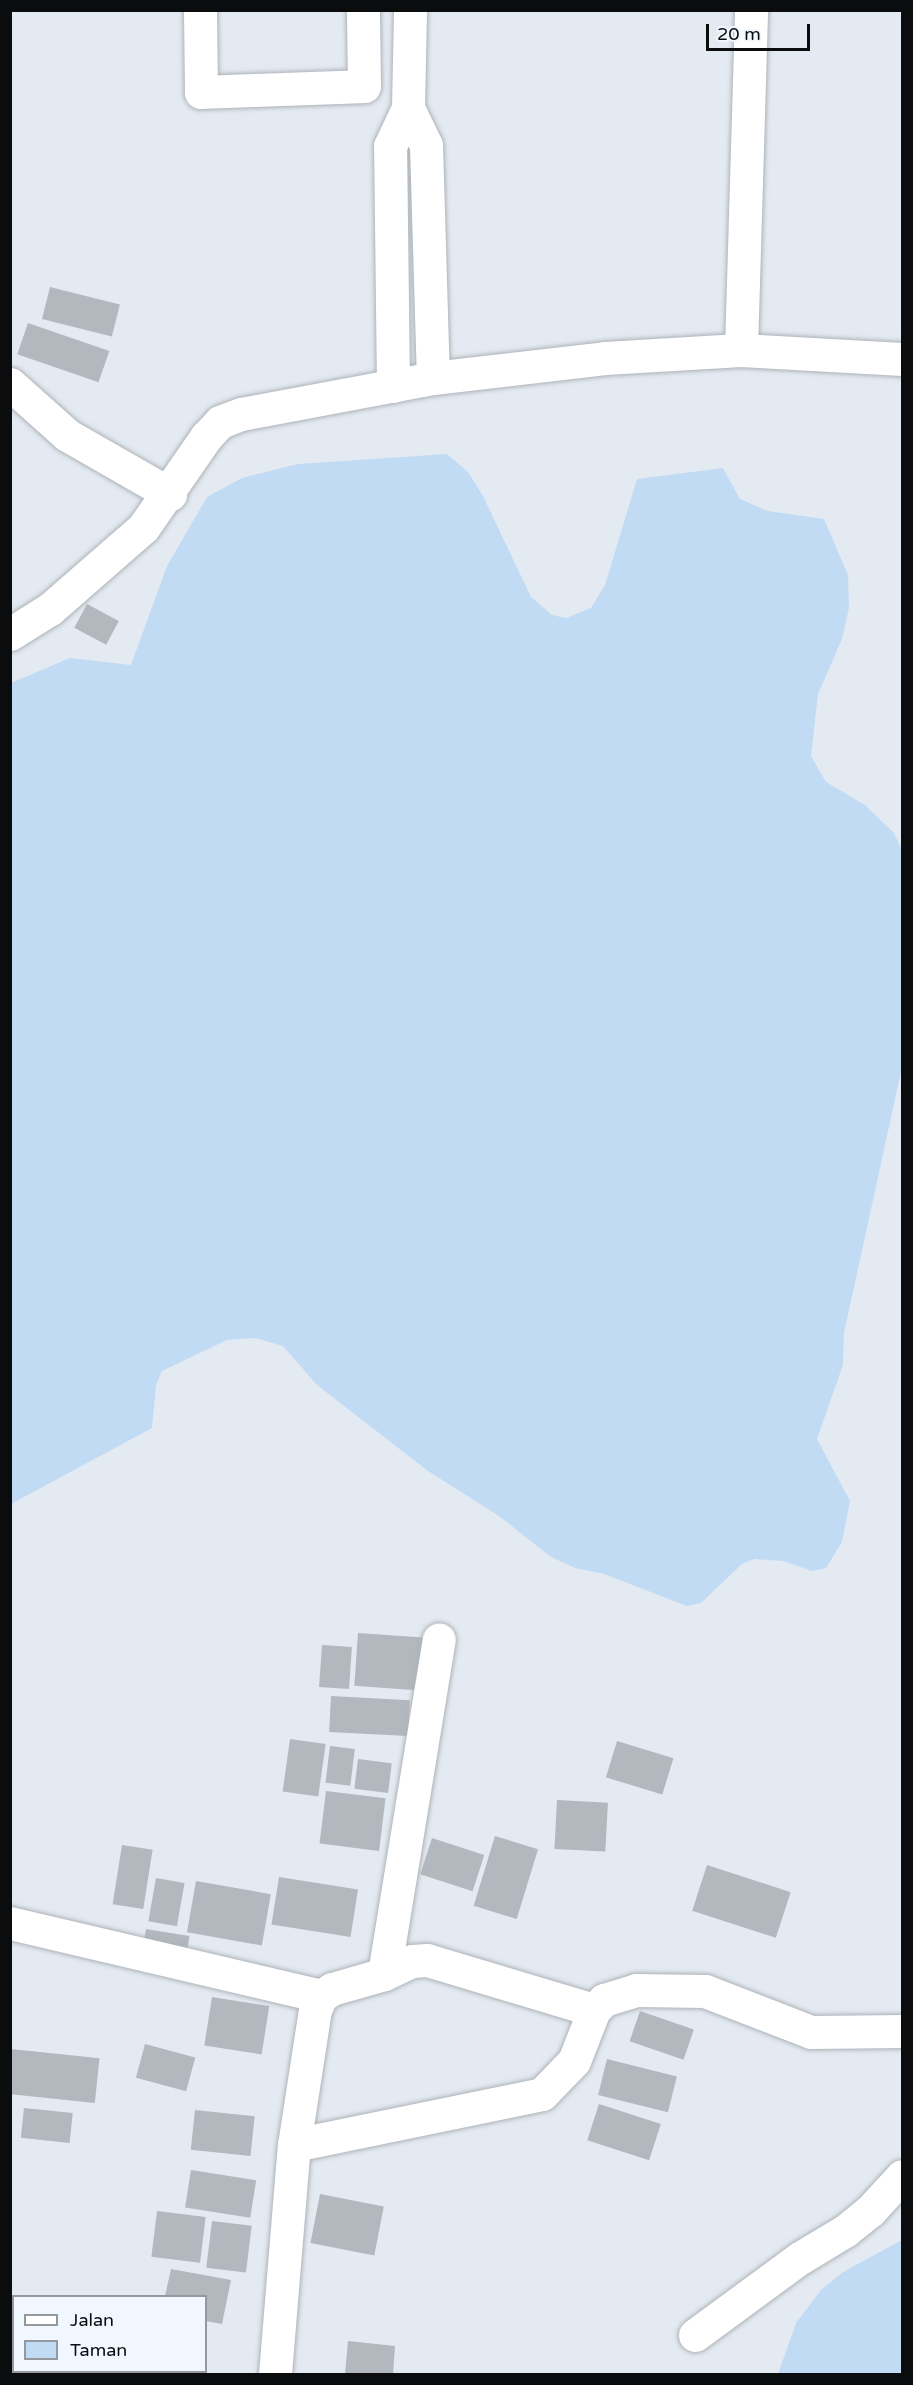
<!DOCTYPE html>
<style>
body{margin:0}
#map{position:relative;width:913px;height:2385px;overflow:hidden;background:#e4eaf1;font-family:"Varela Round",sans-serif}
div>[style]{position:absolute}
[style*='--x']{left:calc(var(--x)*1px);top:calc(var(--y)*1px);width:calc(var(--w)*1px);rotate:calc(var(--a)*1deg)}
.green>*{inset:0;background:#c2dbf5}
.building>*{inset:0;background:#b2b8be;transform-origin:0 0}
.roads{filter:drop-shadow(0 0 2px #adb3b9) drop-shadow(0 0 2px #adb3b9)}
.minor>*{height:33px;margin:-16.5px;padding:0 16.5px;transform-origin:16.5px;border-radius:16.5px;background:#fff}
span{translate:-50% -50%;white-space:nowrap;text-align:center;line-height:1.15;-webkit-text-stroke:5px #f1f7fe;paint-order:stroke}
.frame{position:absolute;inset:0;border:12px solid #0a0c0e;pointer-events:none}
.legend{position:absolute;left:12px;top:2295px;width:195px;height:78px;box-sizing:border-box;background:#f1f7fe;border:2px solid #95999e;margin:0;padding:8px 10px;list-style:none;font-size:18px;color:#0a0c0e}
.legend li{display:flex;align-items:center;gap:12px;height:30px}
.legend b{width:30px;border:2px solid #95999e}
.scale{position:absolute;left:706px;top:24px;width:104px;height:27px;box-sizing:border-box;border:3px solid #0a0c0e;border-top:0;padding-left:8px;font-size:18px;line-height:21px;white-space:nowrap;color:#0a0c0e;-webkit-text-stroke:4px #f1f7fe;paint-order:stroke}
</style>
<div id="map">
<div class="green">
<i style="clip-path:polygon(447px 454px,468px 472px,483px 496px,531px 597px,552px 615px,566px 618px,591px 608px,605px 585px,637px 479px,723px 468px,740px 499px,768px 511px,824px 519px,848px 575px,849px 608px,842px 639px,818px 694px,811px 756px,826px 782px,865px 805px,894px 833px,902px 850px,902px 1067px,844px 1333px,843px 1365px,817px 1439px,850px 1501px,842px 1542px,826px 1568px,812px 1571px,783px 1561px,755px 1559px,743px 1563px,701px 1603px,687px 1606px,604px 1574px,575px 1568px,551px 1557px,499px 1516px,428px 1471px,317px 1385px,283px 1346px,255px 1338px,227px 1340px,162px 1371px,156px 1385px,152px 1428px,11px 1504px,11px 683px,70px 658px,131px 665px,167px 566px,207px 497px,242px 478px,298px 464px)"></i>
<i style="clip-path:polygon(902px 2240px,902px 2374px,778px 2374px,796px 2323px,821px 2290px,843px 2272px)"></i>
</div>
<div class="building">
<i style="left:50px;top:287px;width:72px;height:33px;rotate:14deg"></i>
<i style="left:28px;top:323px;width:86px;height:33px;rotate:19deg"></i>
<i style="left:87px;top:604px;width:36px;height:27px;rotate:28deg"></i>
<i style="left:358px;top:1633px;width:69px;height:53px;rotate:4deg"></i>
<i style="left:322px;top:1645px;width:30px;height:42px;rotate:4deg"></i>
<i style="left:331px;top:1696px;width:79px;height:36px;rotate:3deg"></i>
<i style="left:290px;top:1739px;width:36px;height:53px;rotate:8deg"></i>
<i style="left:617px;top:1741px;width:59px;height:38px;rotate:17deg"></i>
<i style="left:330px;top:1746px;width:25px;height:37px;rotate:7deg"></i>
<i style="left:358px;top:1759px;width:34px;height:30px;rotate:7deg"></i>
<i style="left:326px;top:1791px;width:60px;height:53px;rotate:7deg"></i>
<i style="left:557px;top:1800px;width:51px;height:49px;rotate:3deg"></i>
<i style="left:495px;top:1836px;width:45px;height:73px;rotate:17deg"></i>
<i style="left:432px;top:1838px;width:55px;height:38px;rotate:18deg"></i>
<i style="left:122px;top:1845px;width:31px;height:60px;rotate:9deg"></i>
<i style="left:707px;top:1865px;width:88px;height:48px;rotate:18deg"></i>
<i style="left:279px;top:1877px;width:80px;height:48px;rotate:9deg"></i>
<i style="left:156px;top:1878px;width:29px;height:44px;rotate:10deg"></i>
<i style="left:196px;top:1881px;width:76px;height:52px;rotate:10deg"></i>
<i style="left:146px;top:1929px;width:44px;height:23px;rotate:9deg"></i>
<i style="left:212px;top:1997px;width:58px;height:49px;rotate:9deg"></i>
<i style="left:640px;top:2011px;width:57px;height:32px;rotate:19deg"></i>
<i style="left:145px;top:2044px;width:52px;height:35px;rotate:15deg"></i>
<i style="left:11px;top:2049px;width:89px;height:45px;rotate:6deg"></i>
<i style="left:607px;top:2059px;width:72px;height:37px;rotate:14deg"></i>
<i style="left:599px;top:2104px;width:65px;height:38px;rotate:18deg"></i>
<i style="left:24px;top:2108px;width:49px;height:30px;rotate:6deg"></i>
<i style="left:195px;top:2110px;width:60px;height:40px;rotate:6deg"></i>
<i style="left:191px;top:2170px;width:66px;height:38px;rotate:9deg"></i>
<i style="left:320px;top:2194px;width:65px;height:50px;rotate:11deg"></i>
<i style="left:157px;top:2211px;width:49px;height:46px;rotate:7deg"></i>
<i style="left:212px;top:2221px;width:40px;height:47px;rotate:7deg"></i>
<i style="clip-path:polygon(171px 2269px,231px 2280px,222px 2324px,206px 2321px,206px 2296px,165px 2296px)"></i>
<i style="clip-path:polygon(348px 2341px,395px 2346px,393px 2374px,345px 2374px)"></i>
</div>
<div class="roads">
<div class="minor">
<i style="--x:200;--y:10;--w:82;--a:89.3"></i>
<i style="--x:201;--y:92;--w:163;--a:-2.1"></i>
<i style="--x:364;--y:86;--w:76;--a:-90.8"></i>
<i style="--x:408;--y:108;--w:41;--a:64.1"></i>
<i style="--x:426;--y:145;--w:233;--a:88.3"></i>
<i style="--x:741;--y:350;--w:340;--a:-88.3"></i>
<i style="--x:10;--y:384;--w:76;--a:41.8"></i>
<i style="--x:67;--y:435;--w:119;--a:29.8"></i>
<i style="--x:393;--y:386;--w:240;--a:-90.7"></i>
<i style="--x:390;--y:146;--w:42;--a:-64.7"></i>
<i style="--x:408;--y:108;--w:98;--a:-88.8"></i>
<i style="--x:10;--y:634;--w:47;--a:-32"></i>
<i style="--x:50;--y:609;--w:123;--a:-41.1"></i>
<i style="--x:143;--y:528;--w:111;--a:-55.3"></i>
<i style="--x:206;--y:437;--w:21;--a:-47"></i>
<i style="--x:220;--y:422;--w:22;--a:-21"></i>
<i style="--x:241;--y:414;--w:195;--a:-10.6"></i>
<i style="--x:433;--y:378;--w:173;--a:-6.6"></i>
<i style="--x:605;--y:358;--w:136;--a:-3.4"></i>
<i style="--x:741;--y:350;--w:161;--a:3.2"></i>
<i style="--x:10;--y:1923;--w:319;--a:13.2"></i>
<i style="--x:384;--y:1974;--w:339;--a:-80.7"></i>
<i style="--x:294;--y:2145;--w:253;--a:-11.6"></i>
<i style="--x:542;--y:2094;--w:46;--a:-45.9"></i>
<i style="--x:574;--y:2061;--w:55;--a:-68.6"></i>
<i style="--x:594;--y:2010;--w:14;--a:-45"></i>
<i style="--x:604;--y:2000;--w:34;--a:-17"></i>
<i style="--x:636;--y:1990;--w:69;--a:0.8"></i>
<i style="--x:705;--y:1991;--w:114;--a:21.1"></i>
<i style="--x:811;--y:2032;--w:91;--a:-0.6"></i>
<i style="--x:695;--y:2335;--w:130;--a:-36.3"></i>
<i style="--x:800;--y:2258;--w:52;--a:-31"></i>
<i style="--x:845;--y:2231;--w:32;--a:-39"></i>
<i style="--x:870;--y:2211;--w:47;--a:-47.6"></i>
<i style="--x:275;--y:2374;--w:230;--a:-85.3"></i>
<i style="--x:294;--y:2145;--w:137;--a:-81.2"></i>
<i style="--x:315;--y:2010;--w:15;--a:-67"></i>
<i style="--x:321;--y:1996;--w:13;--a:-32"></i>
<i style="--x:332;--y:1989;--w:54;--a:-16.1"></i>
<i style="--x:384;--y:1974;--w:31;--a:-25"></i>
<i style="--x:412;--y:1961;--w:15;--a:-4"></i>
<i style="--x:427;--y:1960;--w:174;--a:16.7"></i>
</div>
</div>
<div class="frame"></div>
<ul class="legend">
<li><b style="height:8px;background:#fff"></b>Jalan</li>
<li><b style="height:16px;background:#c2dbf5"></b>Taman</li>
</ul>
<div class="scale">20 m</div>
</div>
